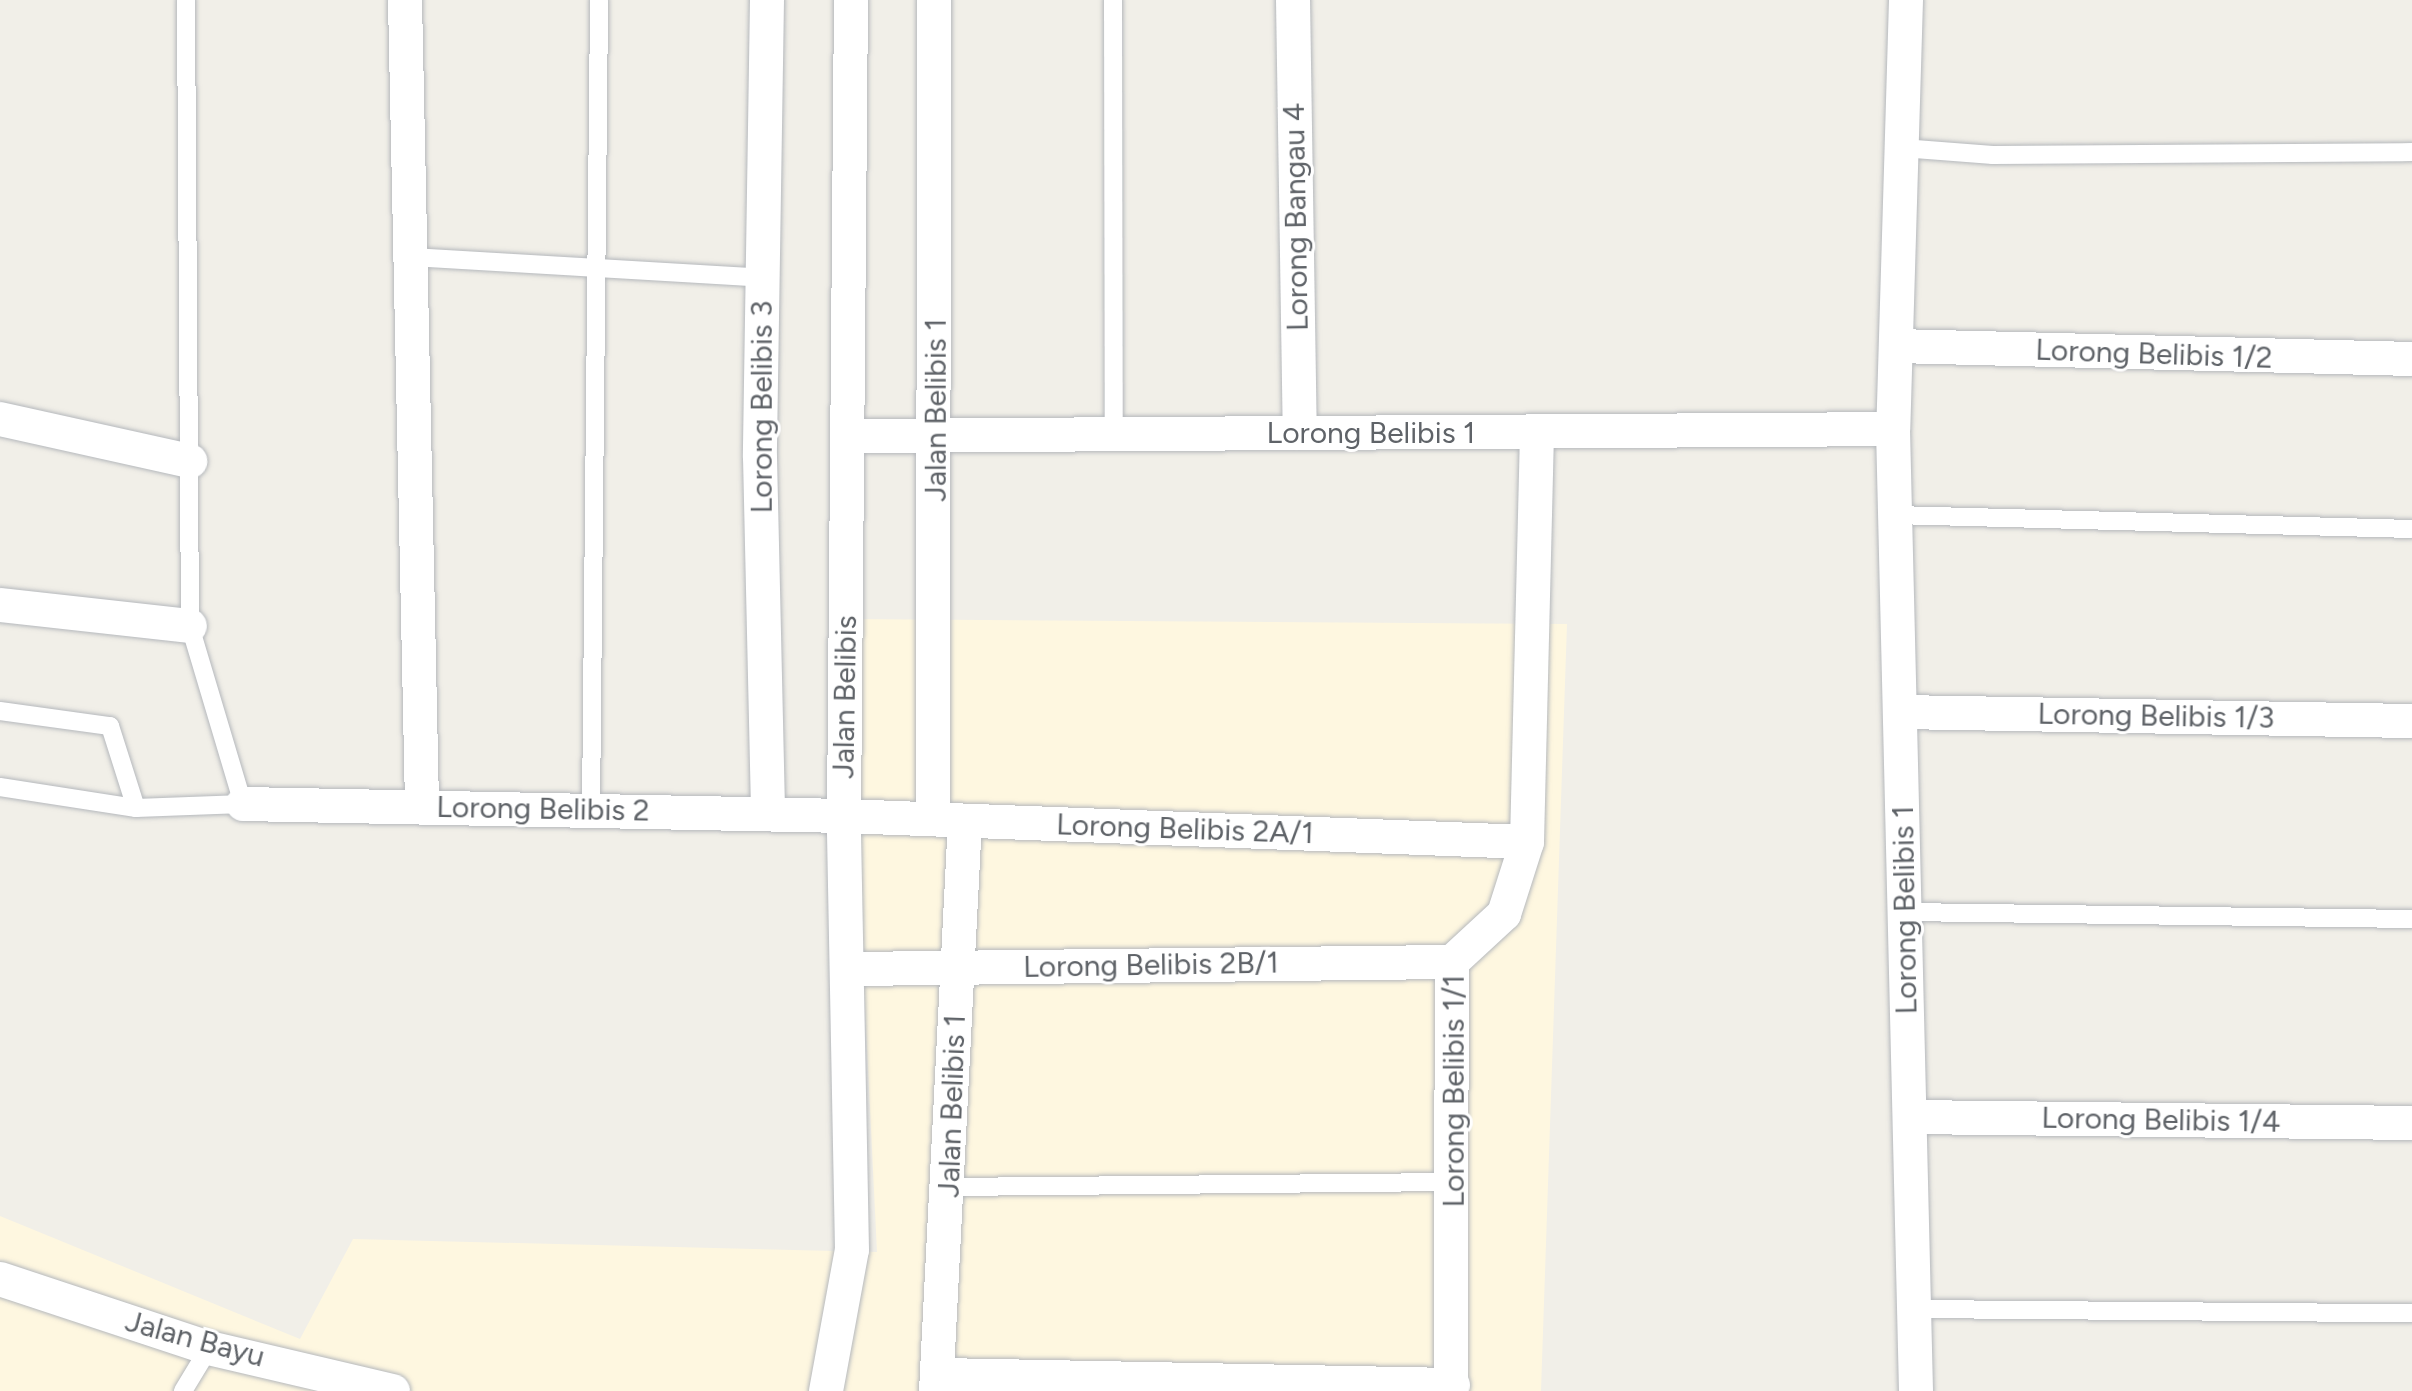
<!DOCTYPE html>
<style>
body{margin:0}
#map{position:relative;width:2412px;height:1391px;overflow:hidden;background:#f1efe8;font-family:Figtree,sans-serif}
div>[style]{position:absolute}
[style*='--x']{left:calc(var(--x)*1px);top:calc(var(--y)*1px);width:calc(var(--w)*1px);rotate:calc(var(--a)*1deg)}
.commercial>*{inset:0;background:#fef7e0}
.roads{filter:drop-shadow(0 0 2px #b5b8bc) drop-shadow(0 0 2px #b5b8bc)}
.lane>*{height:18px;margin:-9px;padding:0 9px;transform-origin:9px;border-radius:9px;background:#fff}
.street>*{height:34px;margin:-17px;padding:0 17px;transform-origin:17px;border-radius:17px;background:#fff}
span{translate:-50% -50%;white-space:nowrap;text-align:center;line-height:1.15;-webkit-text-stroke:6px #fff;paint-order:stroke}
.street-label{font-size:30px;color:#5f6368}
</style>
<div id="map">
<div class="commercial">
<i style="clip-path:polygon(846px 619px,1567px 624px,1541px 1391px,0 1391px,0 1216px,300px 1339px,353px 1239px,877px 1252px)"></i>
</div>
<div class="roads">
<div class="lane">
<i style="--x:1113;--y:0;--w:435;--a:89.9"></i>
<i style="--x:1902;--y:148;--w:91;--a:4.4"></i>
<i style="--x:1993;--y:155;--w:419;--a:-0.4"></i>
<i style="--x:412;--y:257;--w:351;--a:3.4"></i>
<i style="--x:1895;--y:515;--w:517;--a:1.55"></i>
<i style="--x:0;--y:711;--w:111;--a:7.8"></i>
<i style="--x:110;--y:726;--w:86;--a:72.4"></i>
<i style="--x:0;--y:787;--w:138;--a:8.8"></i>
<i style="--x:136;--y:808;--w:107;--a:-2.1"></i>
<i style="--x:243;--y:804;--w:186;--a:-106.6"></i>
<i style="--x:190;--y:626;--w:626;--a:-90.37"></i>
<i style="--x:591;--y:810;--w:810;--a:-89.43"></i>
<i style="--x:1905;--y:912;--w:507;--a:0.79"></i>
<i style="--x:949;--y:1187;--w:503;--a:-0.57"></i>
<i style="--x:1915;--y:1309;--w:497;--a:0.5"></i>
<i style="--x:183;--y:1391;--w:50;--a:-58.8"></i>
</div>
<div class="street">
<i style="--x:405;--y:0;--w:806;--a:88.79"></i>
<i style="--x:767;--y:0;--w:457;--a:90.9"></i>
<i style="--x:760;--y:457;--w:357;--a:88.7"></i>
<i style="--x:1293;--y:0;--w:433;--a:89.1"></i>
<i style="--x:1906;--y:0;--w:429;--a:91.7"></i>
<i style="--x:1893;--y:429;--w:962;--a:88.63"></i>
<i style="--x:1896;--y:346;--w:516;--a:1.44"></i>
<i style="--x:0;--y:419;--w:195;--a:12.5"></i>
<i style="--x:849;--y:436;--w:1044;--a:-0.38"></i>
<i style="--x:0;--y:605;--w:191;--a:6.3"></i>
<i style="--x:1900;--y:712;--w:512;--a:1.01"></i>
<i style="--x:243;--y:804;--w:601;--a:1.14"></i>
<i style="--x:844;--y:816;--w:683;--a:2.18"></i>
<i style="--x:933;--y:819;--w:819;--a:-89.93"></i>
<i style="--x:851;--y:969;--w:601;--a:-0.67"></i>
<i style="--x:1910;--y:1117;--w:502;--a:0.68"></i>
<i style="--x:0;--y:1279;--w:220;--a:18.3"></i>
<i style="--x:209;--y:1348;--w:189;--a:13.2"></i>
<i style="--x:941;--y:1375;--w:512;--a:1.12"></i>
<i style="--x:826;--y:1391;--w:143;--a:-79.6"></i>
<i style="--x:852;--y:1250;--w:434;--a:-91.1"></i>
<i style="--x:844;--y:816;--w:816;--a:-89.51"></i>
<i style="--x:936;--y:1391;--w:571;--a:-87.09"></i>
<i style="--x:1451;--y:1391;--w:429;--a:-89.9"></i>
<i style="--x:1452;--y:962;--w:71;--a:-42.7"></i>
<i style="--x:1504;--y:914;--w:76;--a:-72.3"></i>
<i style="--x:1527;--y:842;--w:411;--a:-88.6"></i>
</div>
</div>
<div class="street-label">
<span style="left:1296px;top:217px;rotate:-91deg">Lorong Bangau 4</span>
<span style="left:2154px;top:354px;rotate:2deg">Lorong Belibis 1/2</span>
<span style="left:762px;top:407px;rotate:-90deg">Lorong Belibis 3</span>
<span style="left:936px;top:410px;rotate:-90deg">Jalan Belibis 1</span>
<span style="left:1371px;top:433px">Lorong Belibis 1</span>
<span style="left:845px;top:697px;rotate:-89deg">Jalan Belibis</span>
<span style="left:2156px;top:716px;rotate:1deg">Lorong Belibis 1/3</span>
<span style="left:543px;top:809px;rotate:1deg">Lorong Belibis 2</span>
<span style="left:1185px;top:829px;rotate:2deg">Lorong Belibis 2A/1</span>
<span style="left:1905px;top:910px;rotate:-91deg">Lorong Belibis 1</span>
<span style="left:1151px;top:965px;rotate:-1deg">Lorong Belibis 2B/1</span>
<span style="left:1454px;top:1091px;rotate:-90deg">Lorong Belibis 1/1</span>
<span style="left:952px;top:1106px;rotate:-88deg">Jalan Belibis 1</span>
<span style="left:2161px;top:1120px;rotate:1deg">Lorong Belibis 1/4</span>
<span style="left:195px;top:1339px;rotate:15deg">Jalan Bayu</span>
</div>
</div>
